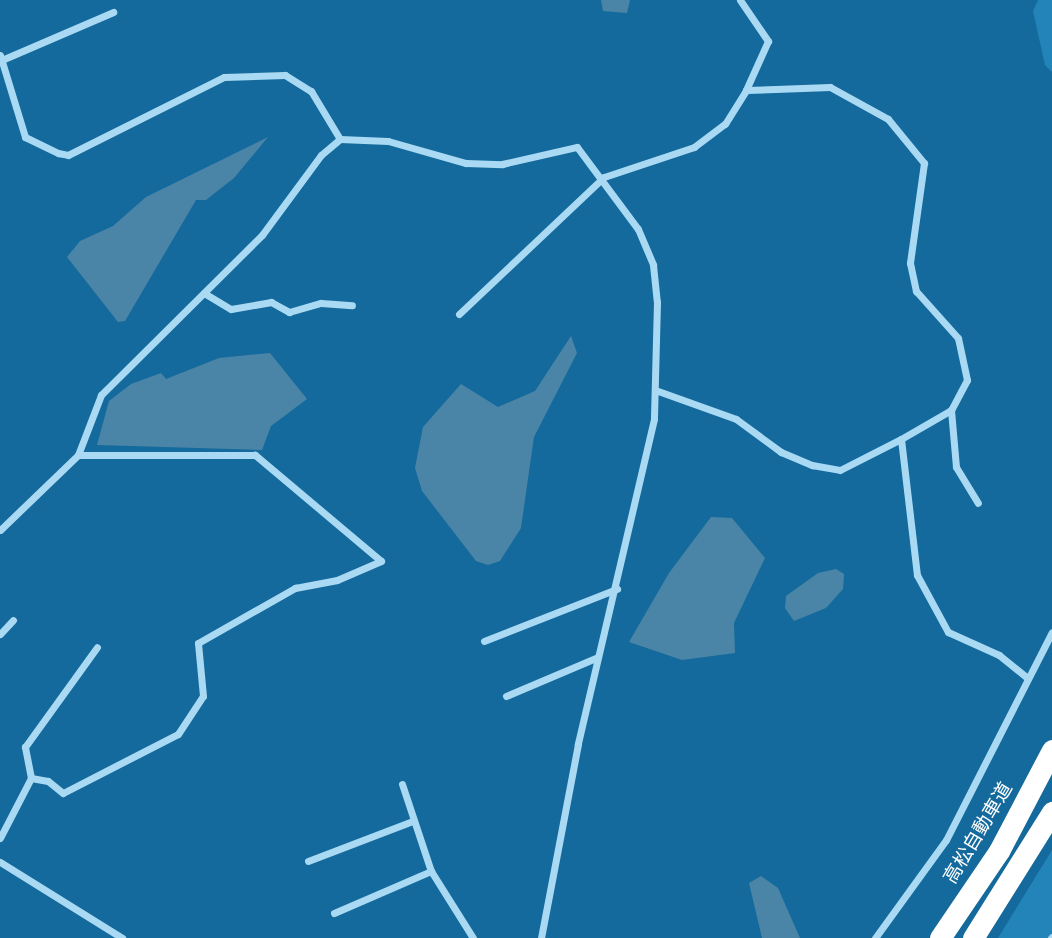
<!DOCTYPE html>
<meta charset="utf-8">
<style>
body{margin:0}
#map{position:relative;width:1052px;height:938px;overflow:hidden;background:#146a9c;font-family:Roboto,"Noto Sans JP",sans-serif}
div>[style]{position:absolute}
[style*='--x']{left:calc(var(--x)*1px);top:calc(var(--y)*1px);width:calc(var(--w)*1px);rotate:calc(var(--a)*1deg)}
.green>*{inset:0;background:#2384b9}
.water>*{inset:0;background:#4a85a7}
.minor>*{height:7px;margin:-3.5px;padding:0 3.5px;transform-origin:3.5px;border-radius:3.5px;background:#aadaf3}
.motorway>*{height:21px;margin:-10.5px;padding:0 10.5px;transform-origin:10.5px;border-radius:10.5px;background:#fff}
span{translate:-50% -50%;white-space:nowrap;text-align:center;line-height:1.15;-webkit-text-stroke:6px #146a9c;paint-order:stroke}
.street-label{font-size:19px;color:#fff}
</style>
<div id="map">
<div class="green">
<i style="clip-path:polygon(1038px 0,1052px 0,1052px 72px,1045px 65px,1033px 11px)"></i>
<i style="clip-path:polygon(1052px 850px,1052px 938px,998px 938px)"></i>
</div>
<div class="water">
<i style="clip-path:polygon(601px 0,630px 0,627px 13px,603px 11px)"></i>
<i style="clip-path:polygon(268px 137px,234px 178px,206px 200px,196px 200px,125px 321px,118px 322px,67px 257px,80px 241px,113px 226px,146px 197px)"></i>
<i style="clip-path:polygon(571px 336px,577px 353px,534px 437px,521px 528px,500px 561px,488px 565px,476px 561px,422px 491px,415px 468px,423px 427px,461px 384px,498px 407px,535px 391px)"></i>
<i style="clip-path:polygon(270px 353px,307px 399px,271px 426px,262px 450px,97px 445px,109px 401px,131px 384px,161px 373px,166px 379px,219px 358px)"></i>
<i style="clip-path:polygon(711px 517px,732px 518px,765px 558px,734px 623px,735px 653px,682px 660px,629px 642px,669px 573px)"></i>
<i style="clip-path:polygon(836px 569px,844px 574px,843px 589px,826px 608px,794px 621px,785px 608px,786px 596px,818px 573px)"></i>
<i style="clip-path:polygon(761px 876px,778px 888px,800px 938px,762px 938px,749px 883px)"></i>
</div>
<div class="minor">
<i style="--x:740;--y:0;--w:50;--a:55.7"></i>
<i style="--x:768;--y:41;--w:54;--a:114.2"></i>
<i style="--x:0;--y:55;--w:86;--a:73"></i>
<i style="--x:25;--y:137;--w:37;--a:26"></i>
<i style="--x:58;--y:153;--w:10;--a:11"></i>
<i style="--x:68;--y:155;--w:174;--a:-26.6"></i>
<i style="--x:224;--y:77;--w:61;--a:-1.9"></i>
<i style="--x:285;--y:75;--w:31;--a:32"></i>
<i style="--x:311;--y:91;--w:56;--a:58.9"></i>
<i style="--x:340;--y:139;--w:25;--a:140"></i>
<i style="--x:321;--y:155;--w:99;--a:126.4"></i>
<i style="--x:262;--y:235;--w:227;--a:135.2"></i>
<i style="--x:101;--y:395;--w:64;--a:111"></i>
<i style="--x:78;--y:455;--w:108;--a:136.1"></i>
<i style="--x:4;--y:59;--w:119;--a:-23.3"></i>
<i style="--x:340;--y:139;--w:48;--a:2.4"></i>
<i style="--x:388;--y:141;--w:81;--a:15.8"></i>
<i style="--x:466;--y:163;--w:36;--a:2"></i>
<i style="--x:502;--y:164;--w:77;--a:-12.8"></i>
<i style="--x:577;--y:147;--w:102;--a:53.4"></i>
<i style="--x:638;--y:229;--w:39;--a:67"></i>
<i style="--x:653;--y:265;--w:37;--a:84"></i>
<i style="--x:657;--y:302;--w:117;--a:91.5"></i>
<i style="--x:654;--y:419;--w:334;--a:103.2"></i>
<i style="--x:578;--y:744;--w:197;--a:100.8"></i>
<i style="--x:204;--y:293;--w:31;--a:31"></i>
<i style="--x:231;--y:309;--w:41;--a:-9.9"></i>
<i style="--x:271;--y:302;--w:21;--a:29"></i>
<i style="--x:289;--y:312;--w:33;--a:-16"></i>
<i style="--x:321;--y:303;--w:31;--a:4"></i>
<i style="--x:459;--y:314;--w:199;--a:-43.4"></i>
<i style="--x:604;--y:177;--w:95;--a:-18.4"></i>
<i style="--x:694;--y:147;--w:39;--a:-37"></i>
<i style="--x:725;--y:124;--w:40;--a:-58"></i>
<i style="--x:746;--y:90;--w:84;--a:-2"></i>
<i style="--x:830;--y:87;--w:66;--a:28.9"></i>
<i style="--x:888;--y:119;--w:57;--a:50.7"></i>
<i style="--x:924;--y:163;--w:101;--a:98"></i>
<i style="--x:910;--y:263;--w:29;--a:78"></i>
<i style="--x:916;--y:291;--w:63;--a:48.2"></i>
<i style="--x:958;--y:338;--w:43;--a:77.9"></i>
<i style="--x:967;--y:380;--w:34;--a:118"></i>
<i style="--x:658;--y:391;--w:83;--a:19.7"></i>
<i style="--x:736;--y:419;--w:56;--a:36.3"></i>
<i style="--x:781;--y:452;--w:34;--a:23"></i>
<i style="--x:812;--y:465;--w:28;--a:10"></i>
<i style="--x:840;--y:470;--w:68;--a:-26.9"></i>
<i style="--x:901;--y:439;--w:137;--a:83.3"></i>
<i style="--x:917;--y:575;--w:65;--a:61.5"></i>
<i style="--x:948;--y:632;--w:56;--a:24.3"></i>
<i style="--x:999;--y:655;--w:35;--a:39"></i>
<i style="--x:901;--y:439;--w:58;--a:-30.1"></i>
<i style="--x:951;--y:410;--w:57;--a:85"></i>
<i style="--x:956;--y:467;--w:42;--a:58.6"></i>
<i style="--x:0;--y:634;--w:19;--a:-47"></i>
<i style="--x:484;--y:641;--w:143;--a:-21.4"></i>
<i style="--x:506;--y:696;--w:100;--a:-23"></i>
<i style="--x:31;--y:778;--w:17;--a:10"></i>
<i style="--x:48;--y:781;--w:19;--a:39"></i>
<i style="--x:63;--y:793;--w:129;--a:-27.2"></i>
<i style="--x:178;--y:734;--w:45;--a:-56.7"></i>
<i style="--x:203;--y:696;--w:53;--a:-95.4"></i>
<i style="--x:198;--y:643;--w:112;--a:-29.6"></i>
<i style="--x:295;--y:588;--w:43;--a:-10.8"></i>
<i style="--x:337;--y:580;--w:48;--a:-23.4"></i>
<i style="--x:381;--y:561;--w:165;--a:-139.9"></i>
<i style="--x:255;--y:455;--w:177;--a:180"></i>
<i style="--x:402;--y:784;--w:92;--a:71.6"></i>
<i style="--x:431;--y:871;--w:79;--a:57.9"></i>
<i style="--x:0;--y:838;--w:68;--a:-62.7"></i>
<i style="--x:31;--y:778;--w:32;--a:-101"></i>
<i style="--x:25;--y:747;--w:123;--a:-54.2"></i>
<i style="--x:308;--y:861;--w:112;--a:-20.9"></i>
<i style="--x:0;--y:862;--w:144;--a:31.9"></i>
<i style="--x:334;--y:913;--w:106;--a:-23.4"></i>
<i style="--x:875;--y:938;--w:121;--a:-54.1"></i>
<i style="--x:946;--y:840;--w:233;--a:-63"></i>
<i style="--x:1051;--y:938;--w:1;--a:-45"></i>
</div>
<div class="motorway">
<i style="--x:940;--y:938;--w:105;--a:-55.9"></i>
<i style="--x:999;--y:851;--w:114;--a:-62.3"></i>
<i style="--x:973;--y:938;--w:149;--a:-57.9"></i>
</div>
<div class="street-label">
<span style="left:978px;top:833px;rotate:-59deg">高松自動車道</span>
</div>
</div>
